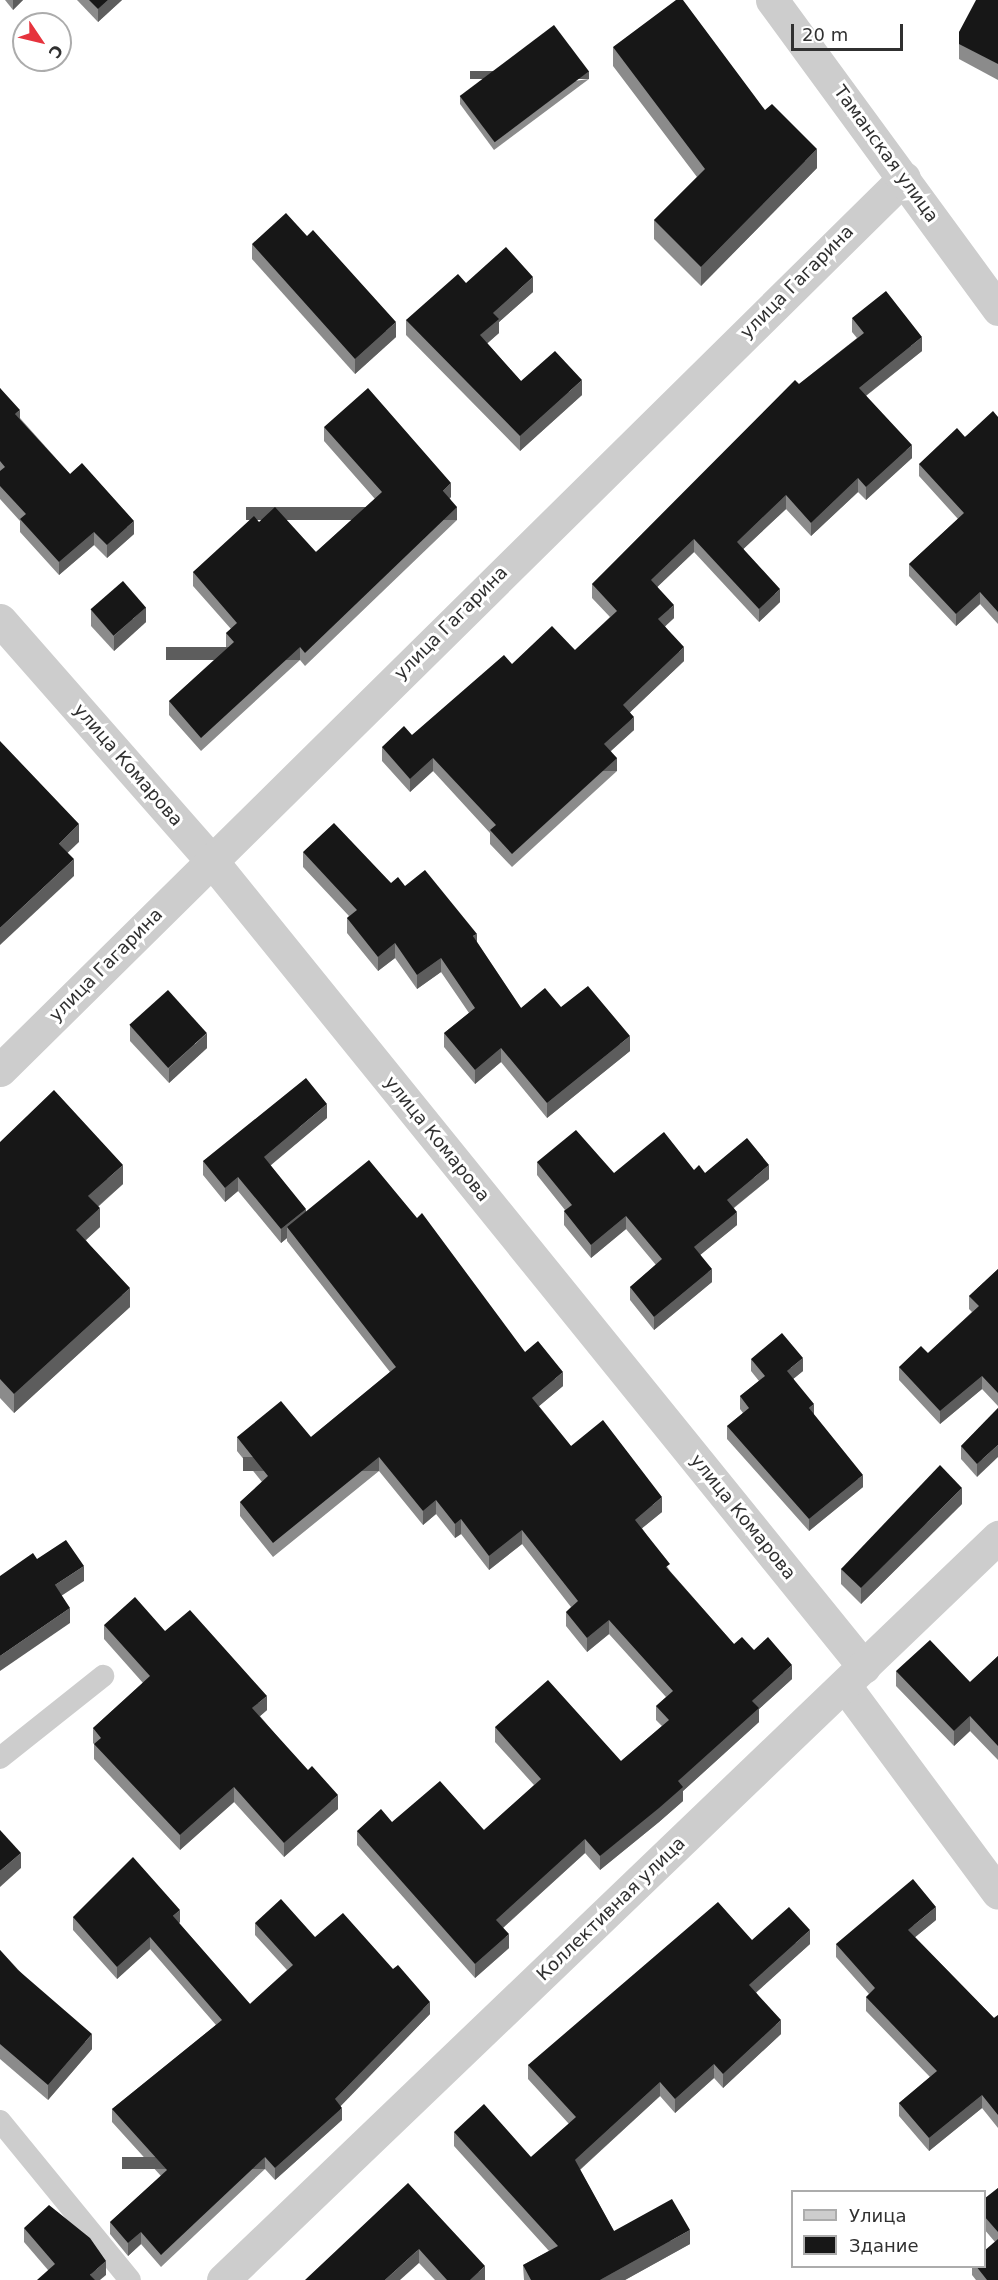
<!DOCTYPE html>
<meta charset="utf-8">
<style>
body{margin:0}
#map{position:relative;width:998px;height:2280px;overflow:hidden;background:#fff;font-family:"DejaVu Sans",sans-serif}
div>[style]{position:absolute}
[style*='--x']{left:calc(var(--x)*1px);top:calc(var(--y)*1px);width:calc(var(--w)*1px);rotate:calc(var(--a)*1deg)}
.service>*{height:22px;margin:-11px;padding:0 11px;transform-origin:11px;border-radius:11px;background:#cdcdcd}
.minor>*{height:33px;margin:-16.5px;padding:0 16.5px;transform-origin:16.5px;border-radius:16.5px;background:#cdcdcd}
.tertiary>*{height:33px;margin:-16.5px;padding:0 16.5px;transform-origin:16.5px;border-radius:16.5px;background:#cdcdcd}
.wall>*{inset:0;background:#8b8b8b}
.shaded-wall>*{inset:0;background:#5d5d5d;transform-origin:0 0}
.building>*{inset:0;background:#171717;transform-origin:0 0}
span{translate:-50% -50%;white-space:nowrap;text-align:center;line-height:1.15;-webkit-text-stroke:6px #fff;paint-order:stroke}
.street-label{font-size:18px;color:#303030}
.legend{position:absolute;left:791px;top:2190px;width:195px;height:78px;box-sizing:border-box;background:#fff;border:2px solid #acacac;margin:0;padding:8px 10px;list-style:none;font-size:18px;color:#303030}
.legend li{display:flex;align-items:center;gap:12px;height:30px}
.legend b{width:30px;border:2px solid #acacac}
.north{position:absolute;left:12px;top:12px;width:60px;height:60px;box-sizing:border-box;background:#fff;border:2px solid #acacac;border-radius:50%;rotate:125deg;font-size:16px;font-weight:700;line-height:24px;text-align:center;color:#303030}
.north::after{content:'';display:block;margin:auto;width:21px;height:27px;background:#e6333d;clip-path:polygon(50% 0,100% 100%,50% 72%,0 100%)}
.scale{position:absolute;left:791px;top:24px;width:112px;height:27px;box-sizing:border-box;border:3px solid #303030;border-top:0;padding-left:8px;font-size:18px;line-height:21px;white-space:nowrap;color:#303030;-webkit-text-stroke:4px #fff;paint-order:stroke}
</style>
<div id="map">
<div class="service">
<i style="--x:0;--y:1758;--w:132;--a:-38.5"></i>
<i style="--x:0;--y:2121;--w:205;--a:50.7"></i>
</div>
<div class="minor">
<i style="--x:0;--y:620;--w:320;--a:48.7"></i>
<i style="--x:211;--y:860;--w:1038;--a:51.02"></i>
<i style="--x:0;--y:1070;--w:1270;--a:-44.62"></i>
<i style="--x:845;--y:1686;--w:257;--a:53.5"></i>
<i style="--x:223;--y:2280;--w:1074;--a:-43.79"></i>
</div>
<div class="tertiary">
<i style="--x:772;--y:0;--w:383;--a:53.8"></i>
</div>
<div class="wall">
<i style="clip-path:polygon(5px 0,23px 0,13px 10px)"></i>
<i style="clip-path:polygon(77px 0,122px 0,98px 22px)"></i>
<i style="clip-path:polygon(998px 0,998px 80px,959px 59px,959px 32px)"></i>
<i style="clip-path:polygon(613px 47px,817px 168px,701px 286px,654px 239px,654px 220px,697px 177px,613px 66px)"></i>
<i style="clip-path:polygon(589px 79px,494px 150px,460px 104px,460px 96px)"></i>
<i style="clip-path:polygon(252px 244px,396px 337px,355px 374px,252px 259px)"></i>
<i style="clip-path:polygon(466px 283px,533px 292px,499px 322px,499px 333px,487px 343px,521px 381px,582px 395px,520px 451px,406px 335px,406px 320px)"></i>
<i style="clip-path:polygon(852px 318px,922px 351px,866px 396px,912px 458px,866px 500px,858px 492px,811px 536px,786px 509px,743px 549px,780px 602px,759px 622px,694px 552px,657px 587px,674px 618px,665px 626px,684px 661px,630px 712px,634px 730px,611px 751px,617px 771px,512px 867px,490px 844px,490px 833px,433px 771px,410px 792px,382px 761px,382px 747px,412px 735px,512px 664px,575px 650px,610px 617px,592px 598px,592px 584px,799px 384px,857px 338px,852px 332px)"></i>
<i style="clip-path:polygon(0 388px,20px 418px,70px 474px,134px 534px,107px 558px,94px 545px,59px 575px,20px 532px,20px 521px,0 499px)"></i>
<i style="clip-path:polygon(998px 417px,998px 624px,980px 604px,956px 626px,909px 576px,909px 564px,958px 519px,919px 476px,919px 464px)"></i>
<i style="clip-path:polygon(324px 427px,451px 497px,450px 498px,457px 520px,305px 666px,300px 660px,201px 751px,169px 715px,169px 701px,227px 648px,226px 647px,226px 633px,231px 629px,193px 586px,193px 572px,259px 522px,316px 552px,375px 499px,324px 441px)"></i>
<i style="clip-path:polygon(91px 610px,146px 622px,114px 651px,91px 626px)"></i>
<i style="clip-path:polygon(303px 852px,391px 883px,405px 886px,477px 942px,521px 1008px,561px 1007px,630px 1051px,547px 1118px,501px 1062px,475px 1084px,444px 1047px,444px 1033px,469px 1013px,441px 972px,417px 989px,395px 958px,378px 971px,347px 933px,347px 918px,349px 916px,303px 867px)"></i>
<i style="clip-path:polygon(130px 1025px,207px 1048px,169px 1083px,130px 1041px)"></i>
<i style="clip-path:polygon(327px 1118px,270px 1165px,306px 1212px,525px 1352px,563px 1386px,539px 1406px,571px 1446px,662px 1512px,642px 1528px,670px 1571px,734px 1644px,754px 1650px,792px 1679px,759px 1709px,759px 1722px,683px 1791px,683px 1801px,659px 1822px,600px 1870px,585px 1853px,503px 1928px,509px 1948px,475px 1978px,357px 1845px,357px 1831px,392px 1822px,484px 1830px,534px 1785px,495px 1742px,495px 1727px,621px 1761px,662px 1726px,656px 1720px,656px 1706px,666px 1697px,609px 1634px,587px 1652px,566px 1626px,566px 1612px,571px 1607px,522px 1544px,489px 1570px,461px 1534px,455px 1538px,436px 1514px,423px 1525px,379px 1471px,273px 1557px,240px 1516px,240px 1502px,262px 1482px,237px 1451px,237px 1437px,311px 1437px,390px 1372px,287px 1241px,287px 1238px,281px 1243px,238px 1191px,225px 1202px,203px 1175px,203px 1161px)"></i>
<i style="clip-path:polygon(0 1142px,123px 1184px,98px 1207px,100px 1227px,86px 1240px,130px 1307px,14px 1413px,0 1398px)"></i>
<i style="clip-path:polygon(537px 1162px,614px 1173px,694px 1170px,705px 1173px,769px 1179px,734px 1208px,737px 1225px,700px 1255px,712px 1282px,654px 1330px,630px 1300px,630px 1287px,656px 1265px,626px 1229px,591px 1258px,564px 1225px,564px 1211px,565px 1210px,537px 1175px)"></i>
<i style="clip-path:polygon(998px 1269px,998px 1406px,982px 1389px,940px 1424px,899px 1380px,899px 1367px,928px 1353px,972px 1312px,969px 1309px,969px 1296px)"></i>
<i style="clip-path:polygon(751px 1359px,803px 1371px,793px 1379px,814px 1415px,863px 1487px,809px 1531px,727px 1439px,727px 1426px,743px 1413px,740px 1409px,740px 1396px,759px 1381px,751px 1371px)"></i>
<i style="clip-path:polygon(998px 1408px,977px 1477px,961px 1459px,961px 1446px)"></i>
<i style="clip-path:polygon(962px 1504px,861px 1604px,841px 1584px,841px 1569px)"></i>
<i style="clip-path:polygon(104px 1625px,165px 1631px,267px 1710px,260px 1716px,338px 1809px,284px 1857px,234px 1802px,180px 1850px,94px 1759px,94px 1744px,93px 1743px,93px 1728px,143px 1683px,104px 1639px)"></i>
<i style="clip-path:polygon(998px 1656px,998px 1760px,970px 1731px,954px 1746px,896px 1686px,896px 1671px,970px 1682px)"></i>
<i style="clip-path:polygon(73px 1917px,180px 1922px,179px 1923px,250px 2004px,287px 1970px,255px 1935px,255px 1923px,315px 1937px,430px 2014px,340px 2106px,342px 2120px,275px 2180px,265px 2169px,161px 2267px,141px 2244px,128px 2256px,110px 2234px,110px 2222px,161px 2176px,112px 2122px,112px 2109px,216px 2025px,150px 1949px,117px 1979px,73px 1930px)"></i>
<i style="clip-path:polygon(936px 1920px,915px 1937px,994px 2018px,998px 2015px,998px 2128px,982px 2108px,929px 2151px,899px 2116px,899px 2103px,930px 2077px,866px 2011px,866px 1997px,869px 1994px,836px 1957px,836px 1944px)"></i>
<i style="clip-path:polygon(752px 1940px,810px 1944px,756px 1992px,781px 2034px,723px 2088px,714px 2078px,675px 2113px,660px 2096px,580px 2170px,614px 2231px,690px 2244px,625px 2280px,524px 2280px,523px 2265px,549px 2251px,454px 2146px,454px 2132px,531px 2157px,569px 2124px,528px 2079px,528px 2065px)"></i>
<i style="clip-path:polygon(0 1950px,92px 2049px,48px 2100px,0 2059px)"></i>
<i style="clip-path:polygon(408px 2183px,485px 2280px,435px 2280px,419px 2263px)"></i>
<i style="clip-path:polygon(998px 2188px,998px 2280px,976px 2280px,972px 2275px,972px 2266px,984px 2266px,995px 2242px,984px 2229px,984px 2199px)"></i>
<i style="clip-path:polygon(24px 2228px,106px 2275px,48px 2270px,24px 2242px)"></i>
</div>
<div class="shaded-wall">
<i style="clip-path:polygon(13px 0,23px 0,13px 10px)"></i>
<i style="clip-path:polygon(108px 0,122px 0,98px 22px,98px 9px)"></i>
<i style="left:589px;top:71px;width:8px;height:119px;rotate:90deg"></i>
<i style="clip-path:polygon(817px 149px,817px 168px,701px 286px,701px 267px)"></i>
<i style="clip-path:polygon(533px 277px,533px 292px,499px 322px,499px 333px,480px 350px,480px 335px,493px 313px)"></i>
<i style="clip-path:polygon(396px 322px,396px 337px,355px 374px,355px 359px)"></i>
<i style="clip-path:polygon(922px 337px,922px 351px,859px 401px,859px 388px)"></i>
<i style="clip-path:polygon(582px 380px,582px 395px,520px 451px,520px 436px)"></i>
<i style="clip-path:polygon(20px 410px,20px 423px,15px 414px)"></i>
<i style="clip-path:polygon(912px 445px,912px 458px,866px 500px,866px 487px)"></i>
<i style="clip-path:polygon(858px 478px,858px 492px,811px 536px,811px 523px)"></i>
<i style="clip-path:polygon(451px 483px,451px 497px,443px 504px,443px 491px)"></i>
<i style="clip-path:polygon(786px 495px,786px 509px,737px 555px,737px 542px)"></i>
<i style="left:457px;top:507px;width:13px;height:211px;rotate:90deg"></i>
<i style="clip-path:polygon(134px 521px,134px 534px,107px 558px,107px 545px)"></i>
<i style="clip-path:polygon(94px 532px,94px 545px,59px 575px,59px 562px)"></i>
<i style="clip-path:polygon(694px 539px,694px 552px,651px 593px,651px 580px)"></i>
<i style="clip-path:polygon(780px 589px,780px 602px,759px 622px,759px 609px)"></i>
<i style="clip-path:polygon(980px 592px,980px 604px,956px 626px,956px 614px)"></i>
<i style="clip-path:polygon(674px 605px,674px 618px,658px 633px,658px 619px)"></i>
<i style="clip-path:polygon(146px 607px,146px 622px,114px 651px,114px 636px)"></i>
<i style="left:300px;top:647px;width:13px;height:134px;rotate:90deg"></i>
<i style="clip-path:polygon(684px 647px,684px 661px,623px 719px,623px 705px)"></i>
<i style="clip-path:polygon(634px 717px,634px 730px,604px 757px,604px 744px)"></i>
<i style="clip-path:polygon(433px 758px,433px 771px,410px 792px,410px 779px)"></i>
<i style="left:617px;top:758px;width:13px;height:142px;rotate:90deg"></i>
<i style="clip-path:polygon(79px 824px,79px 842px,59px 861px,59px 844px)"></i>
<i style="clip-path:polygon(74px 859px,74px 876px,0 945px,0 928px)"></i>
<i style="clip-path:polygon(477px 934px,477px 948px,473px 936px)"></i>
<i style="clip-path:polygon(395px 943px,395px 958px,378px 971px,378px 957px)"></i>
<i style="clip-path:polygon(441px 958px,441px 972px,417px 989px,417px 975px)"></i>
<i style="clip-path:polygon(207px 1033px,207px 1048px,169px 1083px,169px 1068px)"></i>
<i style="clip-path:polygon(630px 1036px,630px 1051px,547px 1118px,547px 1103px)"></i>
<i style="clip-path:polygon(501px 1048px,501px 1062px,475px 1084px,475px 1070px)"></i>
<i style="clip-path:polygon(327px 1104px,327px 1118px,264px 1171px,264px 1157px)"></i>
<i style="clip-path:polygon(123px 1165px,123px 1184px,88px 1215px,88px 1196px)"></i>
<i style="clip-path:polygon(769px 1165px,769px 1179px,727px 1213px,727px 1200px)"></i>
<i style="clip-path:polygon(238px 1177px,238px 1191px,225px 1202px,225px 1188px)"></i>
<i style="clip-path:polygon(100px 1208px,100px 1227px,76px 1249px,76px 1230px)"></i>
<i style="clip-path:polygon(306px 1209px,306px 1223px,287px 1227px,287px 1238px,281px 1243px,281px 1229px)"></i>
<i style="clip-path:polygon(737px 1212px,737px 1225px,694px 1260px,694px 1247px)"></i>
<i style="clip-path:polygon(626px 1216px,626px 1229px,591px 1258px,591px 1245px)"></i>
<i style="clip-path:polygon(712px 1269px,712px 1282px,654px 1330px,654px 1317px)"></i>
<i style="clip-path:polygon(130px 1288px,130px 1307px,14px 1413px,14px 1394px)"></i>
<i style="clip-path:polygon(803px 1358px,803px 1371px,787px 1384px,787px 1371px)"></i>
<i style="clip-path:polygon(563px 1372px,563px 1386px,532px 1412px,532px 1398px)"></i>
<i style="clip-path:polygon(982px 1376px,982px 1389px,940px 1424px,940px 1411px)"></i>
<i style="clip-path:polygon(814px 1404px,814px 1417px,809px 1408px)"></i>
<i style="clip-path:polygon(998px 1445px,998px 1457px,977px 1477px,977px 1464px)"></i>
<i style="left:379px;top:1457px;width:14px;height:136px;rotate:90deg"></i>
<i style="clip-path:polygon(863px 1475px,863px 1487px,809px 1531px,809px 1519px)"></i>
<i style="clip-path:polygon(962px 1488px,962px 1504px,861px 1604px,861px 1588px)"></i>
<i style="clip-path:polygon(662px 1497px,662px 1512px,635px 1534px,635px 1520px)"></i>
<i style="clip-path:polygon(436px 1500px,436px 1514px,423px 1525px,423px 1511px)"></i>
<i style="clip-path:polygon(461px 1519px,461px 1534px,455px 1538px,455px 1524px)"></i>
<i style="clip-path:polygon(522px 1530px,522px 1544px,489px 1570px,489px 1556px)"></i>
<i style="clip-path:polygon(84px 1566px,84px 1581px,55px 1600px,55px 1585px)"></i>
<i style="clip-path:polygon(70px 1608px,70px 1623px,0 1671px,0 1656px)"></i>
<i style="clip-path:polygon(609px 1620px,609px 1634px,587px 1652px,587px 1638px)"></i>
<i style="clip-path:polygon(792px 1665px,792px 1679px,759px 1709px,759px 1722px,683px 1791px,683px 1801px,659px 1822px,600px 1870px,600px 1856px,678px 1781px,752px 1701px)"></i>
<i style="clip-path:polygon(267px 1696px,267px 1710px,252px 1723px,252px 1708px)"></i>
<i style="clip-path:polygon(970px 1716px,970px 1731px,954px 1746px,954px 1731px)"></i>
<i style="clip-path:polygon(234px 1787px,234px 1802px,180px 1850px,180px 1835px)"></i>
<i style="clip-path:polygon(338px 1795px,338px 1809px,284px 1857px,284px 1843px)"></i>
<i style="clip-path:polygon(585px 1839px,585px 1853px,496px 1934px,496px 1920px)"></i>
<i style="clip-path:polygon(21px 1853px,21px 1868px,0 1887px,0 1871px)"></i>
<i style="clip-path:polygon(936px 1907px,936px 1920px,908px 1943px,908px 1930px)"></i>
<i style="clip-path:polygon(180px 1910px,180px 1922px,173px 1929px,173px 1916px)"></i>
<i style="clip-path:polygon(810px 1930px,810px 1944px,749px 1999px,749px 1985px)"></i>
<i style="clip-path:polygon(509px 1934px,509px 1948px,475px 1978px,475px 1964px)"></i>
<i style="clip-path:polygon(150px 1937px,150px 1949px,117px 1979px,117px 1967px)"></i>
<i style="clip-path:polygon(430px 2002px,430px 2014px,335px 2112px,335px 2099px)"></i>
<i style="clip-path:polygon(781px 2020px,781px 2034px,723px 2088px,723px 2074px)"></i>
<i style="clip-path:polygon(92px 2034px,92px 2049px,48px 2100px,48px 2085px)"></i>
<i style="clip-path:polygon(714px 2064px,714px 2078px,675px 2113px,675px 2099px)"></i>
<i style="clip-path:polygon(660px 2082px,660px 2096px,575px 2174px,575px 2160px)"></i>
<i style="clip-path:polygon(982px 2095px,982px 2108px,929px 2151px,929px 2138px)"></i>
<i style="clip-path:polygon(342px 2108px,342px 2120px,275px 2180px,275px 2168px)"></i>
<i style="left:265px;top:2157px;width:12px;height:143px;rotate:90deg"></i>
<i style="clip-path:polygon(690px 2230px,690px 2244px,625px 2280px,600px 2280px)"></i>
<i style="clip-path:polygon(141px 2232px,141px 2244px,128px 2256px,128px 2243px)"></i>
<i style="clip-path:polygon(419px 2249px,419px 2263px,400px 2280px,385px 2280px)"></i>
<i style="clip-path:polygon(106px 2261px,106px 2275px,100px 2280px,90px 2280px,90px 2275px)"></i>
<i style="clip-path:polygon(485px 2266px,485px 2280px,470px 2280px)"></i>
</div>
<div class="building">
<i style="clip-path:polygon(89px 0,108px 0,98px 9px)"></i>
<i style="clip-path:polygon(676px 0,683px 0,765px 110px,772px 104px,817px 149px,701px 267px,654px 220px,705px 169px,613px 47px)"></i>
<i style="clip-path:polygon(976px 0,998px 0,998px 64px,959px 44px,959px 32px)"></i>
<i style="left:554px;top:25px;width:58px;height:118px;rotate:53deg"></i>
<i style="clip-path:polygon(286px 213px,307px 236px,313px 230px,396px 322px,355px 359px,252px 244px)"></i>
<i style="clip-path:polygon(506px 247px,533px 277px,493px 313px,499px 319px,480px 335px,521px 381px,555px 351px,582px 380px,520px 436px,406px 320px,458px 274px,466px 283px)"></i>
<i style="clip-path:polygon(886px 291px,922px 337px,859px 388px,912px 445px,866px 487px,858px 478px,811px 523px,786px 495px,737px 542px,780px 589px,759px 609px,694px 539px,651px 580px,674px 605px,658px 619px,684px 647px,623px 705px,634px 717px,604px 744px,617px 758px,512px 854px,490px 830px,496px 825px,433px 758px,410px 779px,382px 747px,404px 726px,412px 735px,504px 655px,512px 664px,552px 626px,575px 650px,617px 611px,592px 584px,795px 380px,799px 384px,864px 333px,852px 318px)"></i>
<i style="clip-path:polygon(0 388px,20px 410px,15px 414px,70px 474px,82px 463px,134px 521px,107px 545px,94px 532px,59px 562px,20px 519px,26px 514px,0 486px,0 471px,5px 467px,0 461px)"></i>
<i style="clip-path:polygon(368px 388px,451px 483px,443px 491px,457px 507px,305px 653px,300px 647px,201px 738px,169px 701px,234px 642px,226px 633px,237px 623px,193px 572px,254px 516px,259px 522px,275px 507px,316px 552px,382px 492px,324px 427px)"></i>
<i style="clip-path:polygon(993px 411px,998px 417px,998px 612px,980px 592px,956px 614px,909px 564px,964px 513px,919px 464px,957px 428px,965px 437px)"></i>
<i style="left:123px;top:581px;width:35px;height:43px;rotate:49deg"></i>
<i style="clip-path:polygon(0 741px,79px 824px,59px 844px,74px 859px,0 928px)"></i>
<i style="clip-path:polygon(334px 823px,391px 883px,398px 877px,405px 886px,425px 870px,477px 934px,473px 936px,521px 1008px,545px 988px,561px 1007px,588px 986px,630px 1036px,547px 1103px,501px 1048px,475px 1070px,444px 1033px,475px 1008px,441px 958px,417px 975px,395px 943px,378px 957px,347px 918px,357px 910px,303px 852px)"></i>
<i style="left:168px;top:990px;width:58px;height:52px;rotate:48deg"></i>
<i style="clip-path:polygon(306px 1078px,327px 1104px,264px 1157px,306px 1209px,281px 1229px,238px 1177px,225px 1188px,203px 1161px)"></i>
<i style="clip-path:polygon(54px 1090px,123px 1165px,88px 1196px,100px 1208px,76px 1230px,130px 1288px,14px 1394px,0 1379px,0 1142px)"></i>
<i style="clip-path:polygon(576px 1130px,614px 1173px,664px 1132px,694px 1170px,699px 1165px,705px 1173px,747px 1138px,769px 1165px,727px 1200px,737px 1212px,694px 1247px,712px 1269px,654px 1317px,630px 1287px,662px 1259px,626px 1216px,591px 1245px,564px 1211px,572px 1205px,537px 1162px)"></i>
<i style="clip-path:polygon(369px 1160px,417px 1218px,422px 1213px,525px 1352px,538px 1341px,563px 1372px,532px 1398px,571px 1446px,603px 1420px,662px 1497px,635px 1520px,670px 1564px,666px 1567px,734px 1644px,742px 1637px,754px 1650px,768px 1637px,792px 1665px,752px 1701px,759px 1708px,678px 1781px,683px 1787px,659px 1808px,600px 1856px,585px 1839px,496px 1920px,509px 1934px,475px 1964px,357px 1831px,381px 1809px,392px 1822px,440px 1781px,484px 1830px,541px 1779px,495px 1727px,548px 1680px,621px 1761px,669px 1720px,656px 1706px,673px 1691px,609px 1620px,587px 1638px,566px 1612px,578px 1601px,522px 1530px,489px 1556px,461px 1519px,455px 1524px,436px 1500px,423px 1511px,379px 1457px,273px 1543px,240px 1502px,268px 1476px,237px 1437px,281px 1401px,311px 1437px,396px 1367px,287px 1227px)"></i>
<i style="clip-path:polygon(998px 1269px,998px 1393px,982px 1376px,940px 1411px,899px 1367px,921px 1346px,928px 1353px,979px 1306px,969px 1296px)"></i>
<i style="clip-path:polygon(782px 1333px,803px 1358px,787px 1371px,814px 1404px,809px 1408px,863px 1475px,809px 1519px,727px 1426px,749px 1408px,740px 1396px,765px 1376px,751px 1359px)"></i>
<i style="clip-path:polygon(998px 1408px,998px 1445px,977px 1464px,961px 1446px)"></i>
<i style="clip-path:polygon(940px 1465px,962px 1488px,861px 1588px,841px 1569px)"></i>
<i style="clip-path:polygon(66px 1540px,84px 1566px,55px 1585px,70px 1608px,0 1656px,0 1576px,33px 1553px,37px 1559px)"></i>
<i style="clip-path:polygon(135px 1597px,165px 1631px,190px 1610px,267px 1696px,252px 1708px,308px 1770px,312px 1766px,338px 1795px,284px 1843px,234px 1787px,180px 1835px,94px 1744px,101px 1738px,93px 1728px,150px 1676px,104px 1625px)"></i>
<i style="clip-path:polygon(930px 1640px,970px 1682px,998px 1656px,998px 1746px,970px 1716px,954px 1731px,896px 1671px)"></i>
<i style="clip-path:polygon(0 1830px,21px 1853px,0 1871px)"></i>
<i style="clip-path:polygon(133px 1857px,180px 1910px,173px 1916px,250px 2004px,293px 1965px,255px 1923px,281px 1899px,315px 1937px,343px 1913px,393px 1969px,398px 1965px,430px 2002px,335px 2099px,342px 2108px,275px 2168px,265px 2157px,161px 2255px,141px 2232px,128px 2243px,110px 2222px,167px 2170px,112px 2109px,222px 2020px,150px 1937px,117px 1967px,73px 1917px)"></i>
<i style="clip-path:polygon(913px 1879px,936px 1907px,908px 1930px,994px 2018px,998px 2015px,998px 2115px,982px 2095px,929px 2138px,899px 2103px,937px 2071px,866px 1997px,875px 1988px,836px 1944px)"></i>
<i style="clip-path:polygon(718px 1902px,752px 1940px,789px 1907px,810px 1930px,749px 1985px,781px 2020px,723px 2074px,714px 2064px,675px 2099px,660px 2082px,575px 2160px,614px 2231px,672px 2199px,690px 2230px,600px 2280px,531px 2280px,523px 2265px,558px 2246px,454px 2132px,484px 2104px,531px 2157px,576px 2117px,528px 2065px)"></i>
<i style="clip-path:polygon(0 1950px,18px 1970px,92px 2034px,48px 2085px,0 2044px)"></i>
<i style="clip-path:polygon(408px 2183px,485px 2266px,470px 2280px,447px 2280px,419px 2249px,385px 2280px,305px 2280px)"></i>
<i style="clip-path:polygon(998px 2188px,998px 2232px,984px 2216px,984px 2199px)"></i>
<i style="clip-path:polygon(49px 2205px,90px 2238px,106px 2261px,90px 2275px,95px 2280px,37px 2280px,55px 2264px,24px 2228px)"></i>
<i style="clip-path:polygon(998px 2239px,998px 2280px,987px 2280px,976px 2266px,984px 2266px,984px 2251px)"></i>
</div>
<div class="street-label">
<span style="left:886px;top:154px;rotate:54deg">Таманская улица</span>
<span style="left:797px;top:282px;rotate:-45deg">улица Гагарина</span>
<span style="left:451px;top:623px;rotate:-45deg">улица Гагарина</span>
<span style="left:128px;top:765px;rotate:49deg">улица Комарова</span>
<span style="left:106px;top:965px;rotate:-45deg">улица Гагарина</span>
<span style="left:437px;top:1139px;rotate:51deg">улица Комарова</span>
<span style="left:743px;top:1517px;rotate:51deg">улица Комарова</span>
<span style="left:611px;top:1909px;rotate:-44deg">Коллективная улица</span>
</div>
<ul class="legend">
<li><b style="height:8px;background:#cdcdcd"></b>Улица</li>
<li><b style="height:16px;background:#171717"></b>Здание</li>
</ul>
<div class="north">С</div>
<div class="scale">20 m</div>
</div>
